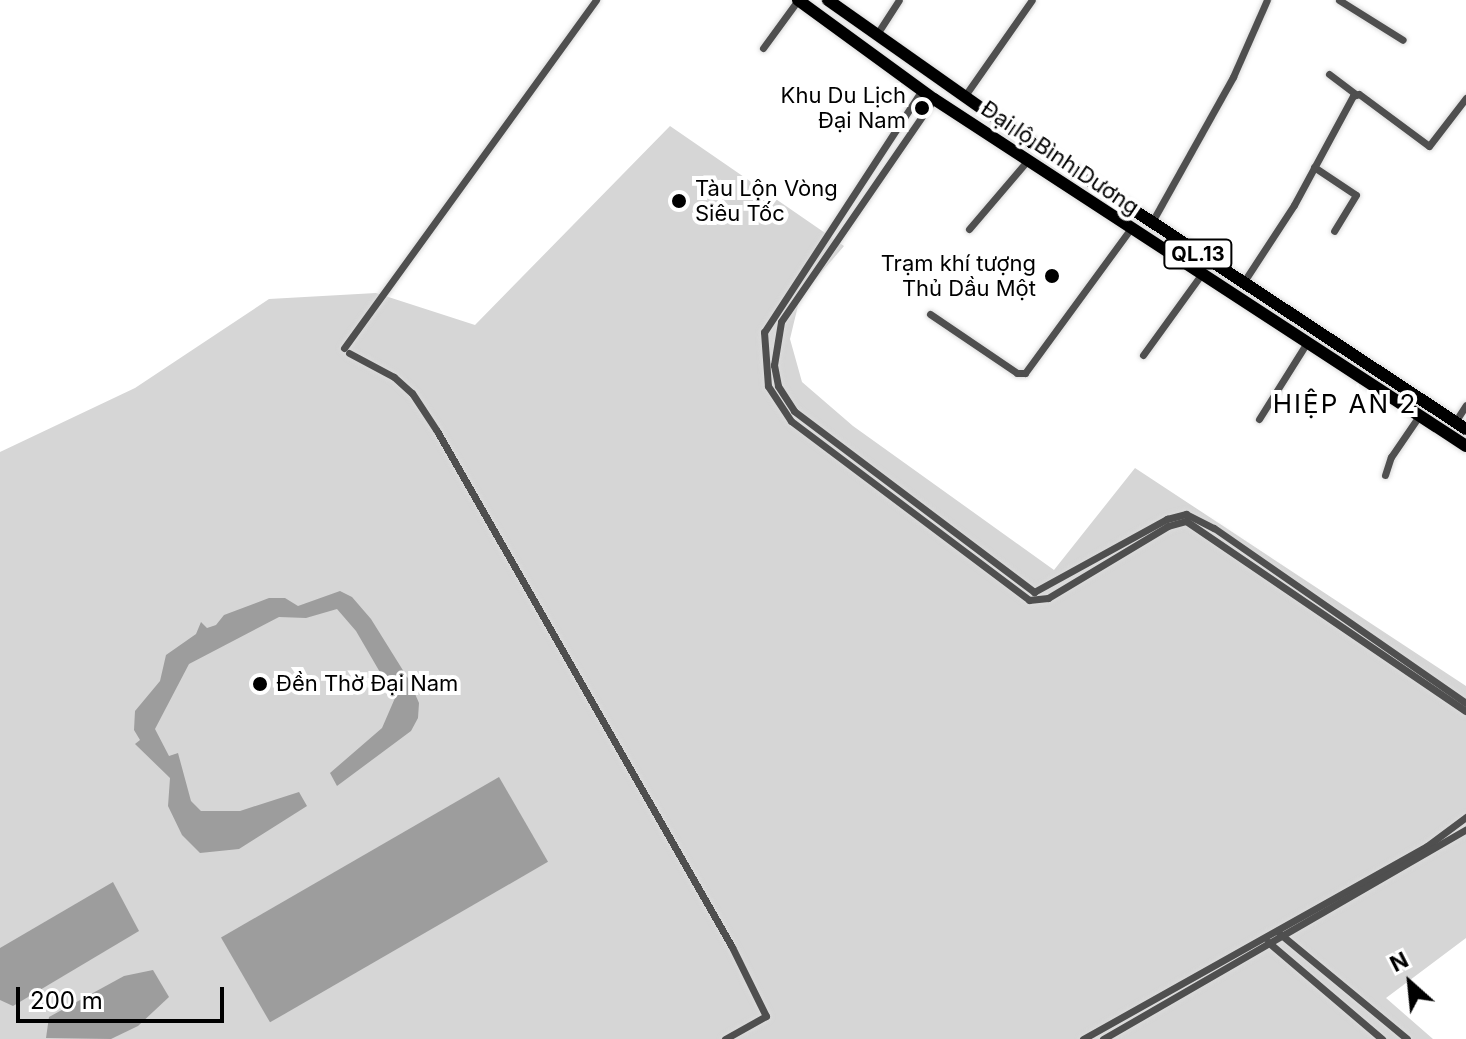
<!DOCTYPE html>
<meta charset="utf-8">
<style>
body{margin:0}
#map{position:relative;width:1466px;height:1039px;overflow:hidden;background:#fff;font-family:Inter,sans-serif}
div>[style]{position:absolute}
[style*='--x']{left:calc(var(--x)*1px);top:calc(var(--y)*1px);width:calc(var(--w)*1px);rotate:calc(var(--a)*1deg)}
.green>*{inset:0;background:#d6d6d6}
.water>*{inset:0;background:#9d9d9d;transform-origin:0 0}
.roads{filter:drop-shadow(0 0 2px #dbdbdb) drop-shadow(0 0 2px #dbdbdb)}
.street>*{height:7px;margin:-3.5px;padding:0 3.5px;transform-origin:3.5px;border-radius:3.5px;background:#4f4f4f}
.highway>*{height:12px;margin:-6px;padding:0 6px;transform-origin:6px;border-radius:6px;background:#000}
.dots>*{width:22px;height:22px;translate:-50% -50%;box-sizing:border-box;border:4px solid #fff;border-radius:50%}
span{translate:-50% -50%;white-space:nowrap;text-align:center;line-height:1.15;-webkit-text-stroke:8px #fff;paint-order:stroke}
.shield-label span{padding:2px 6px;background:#fff;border:2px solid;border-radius:6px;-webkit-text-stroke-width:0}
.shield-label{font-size:20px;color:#000;font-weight:700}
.poi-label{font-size:22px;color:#000}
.right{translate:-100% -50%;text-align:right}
.left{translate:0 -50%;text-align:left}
.street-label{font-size:22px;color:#000}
.quarter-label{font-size:26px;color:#000;letter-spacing:2px}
.north{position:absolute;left:1370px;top:943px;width:80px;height:80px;-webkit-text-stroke:6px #fff;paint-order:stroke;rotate:333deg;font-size:22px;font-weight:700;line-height:32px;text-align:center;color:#000}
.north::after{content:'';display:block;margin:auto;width:28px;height:36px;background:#000;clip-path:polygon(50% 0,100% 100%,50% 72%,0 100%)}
.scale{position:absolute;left:16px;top:987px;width:208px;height:36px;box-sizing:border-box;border:4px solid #000;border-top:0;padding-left:10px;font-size:24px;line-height:28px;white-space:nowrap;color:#000;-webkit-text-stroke:6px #fff;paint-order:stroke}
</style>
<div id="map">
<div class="green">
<i style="clip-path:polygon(670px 126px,844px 246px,800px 297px,790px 339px,802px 382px,853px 426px,1054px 570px,1135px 468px,1466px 686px,1466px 938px,1386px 998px,1433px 1039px,0 1039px,0 452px,135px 388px,269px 299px,376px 293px,475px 325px)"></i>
</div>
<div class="water">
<i style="clip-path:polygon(340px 591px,352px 597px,371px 619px,409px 680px,419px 703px,418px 718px,411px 731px,337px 786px,330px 773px,382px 728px,395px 698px,356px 631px,337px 609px,306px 618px,279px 617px,189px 664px,155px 729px,169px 756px,178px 753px,191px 801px,201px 811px,240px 811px,299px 792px,307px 806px,239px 849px,200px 853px,182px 835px,168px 806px,170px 778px,135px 744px,140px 740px,134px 730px,135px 711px,160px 681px,166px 655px,196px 634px,201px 622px,207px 628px,216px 625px,224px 615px,269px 598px,285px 598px,298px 606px)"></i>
<i style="left:499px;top:777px;width:98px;height:321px;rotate:60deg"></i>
<i style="clip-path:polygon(113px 882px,139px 931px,13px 1006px,0 1000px,0 948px)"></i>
<i style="clip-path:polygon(153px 970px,169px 997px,138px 1026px,111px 1039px,46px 1038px,49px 1017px,124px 976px)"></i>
</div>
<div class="roads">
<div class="street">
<i style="--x:1339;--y:0;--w:75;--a:32"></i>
<i style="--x:877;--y:34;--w:40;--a:-57.1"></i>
<i style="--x:763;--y:48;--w:59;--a:-53.9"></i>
<i style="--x:1329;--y:74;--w:34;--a:37"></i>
<i style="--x:922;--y:90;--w:289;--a:123.1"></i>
<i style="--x:764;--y:332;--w:54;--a:85.8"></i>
<i style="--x:768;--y:386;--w:42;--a:56.7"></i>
<i style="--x:791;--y:421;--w:298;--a:36.9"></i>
<i style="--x:1029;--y:600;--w:19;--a:-6"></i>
<i style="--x:1048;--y:598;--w:140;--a:-31"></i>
<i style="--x:1168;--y:526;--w:19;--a:-16"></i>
<i style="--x:1186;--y:521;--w:338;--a:34.2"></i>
<i style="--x:964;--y:97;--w:118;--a:-55"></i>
<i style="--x:934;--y:99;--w:270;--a:124.5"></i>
<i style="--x:781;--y:322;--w:44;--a:99.2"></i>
<i style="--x:774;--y:365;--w:21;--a:79"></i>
<i style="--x:778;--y:386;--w:30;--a:57"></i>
<i style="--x:794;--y:411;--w:301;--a:37"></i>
<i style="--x:1034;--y:592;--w:152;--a:-28.8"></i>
<i style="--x:1167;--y:519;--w:20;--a:-15"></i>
<i style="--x:1186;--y:514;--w:31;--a:27"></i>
<i style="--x:1214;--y:528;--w:307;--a:34.8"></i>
<i style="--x:1314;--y:167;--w:50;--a:33.7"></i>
<i style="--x:1356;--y:195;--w:42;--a:121.4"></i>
<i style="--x:1152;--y:222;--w:166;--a:-60.8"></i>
<i style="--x:1233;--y:77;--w:84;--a:-66.2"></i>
<i style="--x:969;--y:229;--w:91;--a:-49.5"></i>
<i style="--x:1243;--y:283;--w:93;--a:-56.8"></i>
<i style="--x:1294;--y:205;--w:124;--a:-61.6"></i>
<i style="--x:1353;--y:96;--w:6;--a:-18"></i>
<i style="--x:1359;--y:94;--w:87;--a:36.6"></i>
<i style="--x:1429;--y:146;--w:61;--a:-52.4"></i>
<i style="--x:930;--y:314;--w:105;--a:34.1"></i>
<i style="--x:1017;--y:373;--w:8;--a:0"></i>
<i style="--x:1025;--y:373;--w:180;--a:-53.8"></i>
<i style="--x:344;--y:348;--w:430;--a:-54.1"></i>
<i style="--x:349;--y:353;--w:51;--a:28.1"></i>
<i style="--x:394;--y:377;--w:24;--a:42"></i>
<i style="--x:412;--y:393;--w:45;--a:56.7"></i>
<i style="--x:437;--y:431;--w:594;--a:60.24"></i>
<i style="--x:732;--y:947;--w:77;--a:63.8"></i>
<i style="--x:766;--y:1016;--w:47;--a:150.7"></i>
<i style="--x:1143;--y:355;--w:99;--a:-54.1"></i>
<i style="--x:1259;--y:419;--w:89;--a:-57.9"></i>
<i style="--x:1455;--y:422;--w:20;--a:-57"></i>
<i style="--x:1385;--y:475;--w:19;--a:-72"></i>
<i style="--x:1391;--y:457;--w:50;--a:-55.7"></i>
<i style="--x:1279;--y:933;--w:166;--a:39.6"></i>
<i style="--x:1268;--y:942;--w:150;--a:40.4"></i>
<i style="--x:1083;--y:1039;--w:394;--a:-29.3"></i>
<i style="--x:1427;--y:846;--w:49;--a:-36.6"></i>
<i style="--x:1103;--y:1039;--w:419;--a:-30"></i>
</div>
<div class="highway">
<i style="--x:798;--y:0;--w:168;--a:36.1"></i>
<i style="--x:934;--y:99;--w:635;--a:33.11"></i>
<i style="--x:828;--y:0;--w:228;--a:35.2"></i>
<i style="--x:1014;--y:131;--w:541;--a:33.4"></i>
</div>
</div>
<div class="dots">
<i style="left:922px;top:108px;background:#000"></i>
<i style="left:679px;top:201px;background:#000"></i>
<i style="left:1052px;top:276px;background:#000"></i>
<i style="left:260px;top:684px;background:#000"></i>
</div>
<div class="shield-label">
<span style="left:1198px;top:254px">QL.13</span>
</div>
<div class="poi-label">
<span class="right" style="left:906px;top:108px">Khu Du Lịch<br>Đại Nam</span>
<span class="left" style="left:695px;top:201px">Tàu Lộn Vòng<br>Siêu Tốc</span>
<span class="right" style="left:1036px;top:276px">Trạm khí tượng<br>Thủ Dầu Một</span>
<span class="left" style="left:276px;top:684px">Đền Thờ Đại Nam</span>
</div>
<div class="street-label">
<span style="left:1060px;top:158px;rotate:34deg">Đại lộ Bình Dương</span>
</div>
<div class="quarter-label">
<span style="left:1345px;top:404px">HIỆP AN 2</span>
</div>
<div class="north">N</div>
<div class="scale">200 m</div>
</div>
